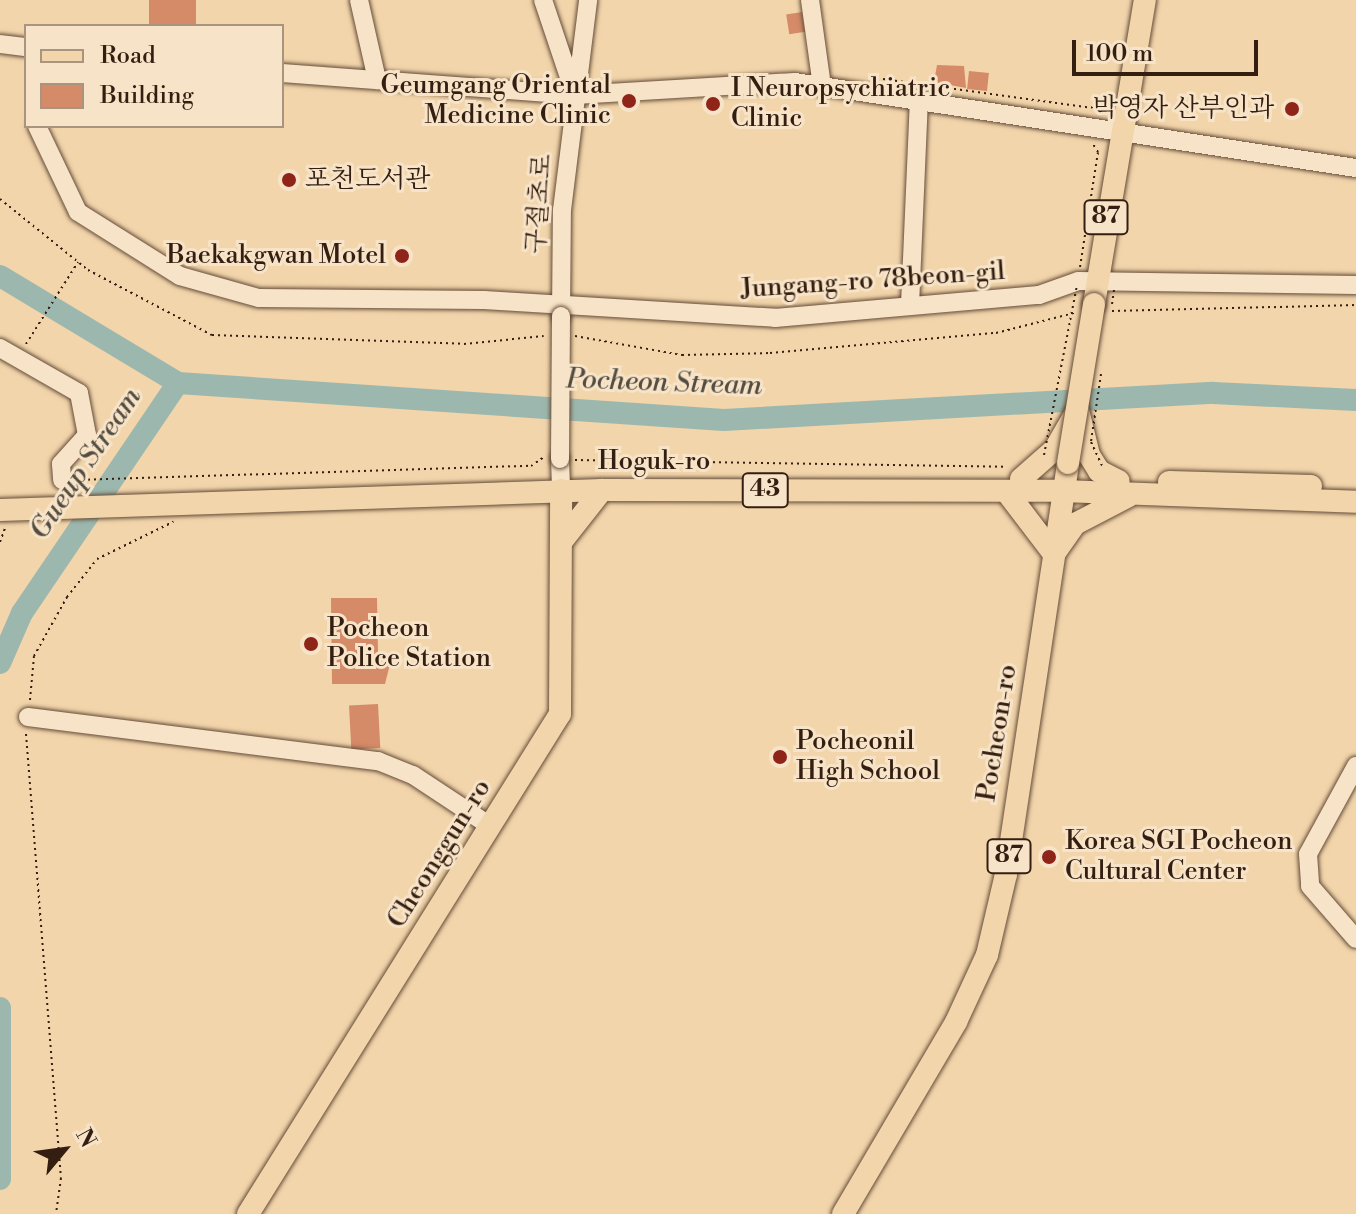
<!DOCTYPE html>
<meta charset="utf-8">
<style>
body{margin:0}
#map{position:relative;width:1356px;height:1214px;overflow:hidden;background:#f2d5ab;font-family:"Libre Bodoni","Noto Serif KR",serif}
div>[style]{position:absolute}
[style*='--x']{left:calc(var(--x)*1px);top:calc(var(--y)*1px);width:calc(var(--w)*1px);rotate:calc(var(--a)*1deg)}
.river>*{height:22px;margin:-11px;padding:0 11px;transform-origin:11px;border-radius:11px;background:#9cb8ae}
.building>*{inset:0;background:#d58a68;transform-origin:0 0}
.path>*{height:2px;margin-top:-1px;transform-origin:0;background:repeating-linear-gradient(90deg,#341e11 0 2px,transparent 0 6px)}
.roads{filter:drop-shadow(0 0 2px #644c38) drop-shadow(0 0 2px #644c38)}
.minor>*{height:18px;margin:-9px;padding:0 9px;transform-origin:9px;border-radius:9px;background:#f7e4c8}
.major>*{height:22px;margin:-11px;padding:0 11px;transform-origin:11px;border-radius:11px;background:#f2d5ab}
.path-bridge>*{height:2px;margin-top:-1px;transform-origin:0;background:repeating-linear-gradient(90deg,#341e11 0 2px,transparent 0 6px)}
.bridges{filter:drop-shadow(0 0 2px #644c38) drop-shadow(0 0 2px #644c38)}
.minor-bridge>*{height:18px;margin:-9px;padding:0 9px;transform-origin:9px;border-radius:9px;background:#f7e4c8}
.major-bridge>*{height:22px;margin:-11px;padding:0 11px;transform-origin:11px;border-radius:11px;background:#f2d5ab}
.dots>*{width:22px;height:22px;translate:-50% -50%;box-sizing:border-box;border:4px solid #f7e4c8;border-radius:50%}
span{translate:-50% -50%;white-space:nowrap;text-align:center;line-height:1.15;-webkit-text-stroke:6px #f7e4c8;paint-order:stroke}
.shield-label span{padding:2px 6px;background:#f7e4c8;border:2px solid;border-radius:6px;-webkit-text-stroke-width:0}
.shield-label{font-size:24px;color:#341e11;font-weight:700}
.poi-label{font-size:26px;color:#341e11}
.right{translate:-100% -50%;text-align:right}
.left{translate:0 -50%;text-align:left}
.street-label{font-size:26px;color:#341e11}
.water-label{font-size:28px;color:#534c40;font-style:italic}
.legend{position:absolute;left:24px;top:24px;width:260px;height:104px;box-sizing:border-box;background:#f7e4c8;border:2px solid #a9957f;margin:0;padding:10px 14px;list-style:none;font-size:24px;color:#341e11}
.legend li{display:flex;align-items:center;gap:16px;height:40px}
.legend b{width:40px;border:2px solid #a9957f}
.north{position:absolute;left:24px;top:1110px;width:80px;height:80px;-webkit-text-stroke:6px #f7e4c8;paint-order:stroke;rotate:61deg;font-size:22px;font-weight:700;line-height:32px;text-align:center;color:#341e11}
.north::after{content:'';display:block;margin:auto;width:28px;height:36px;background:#341e11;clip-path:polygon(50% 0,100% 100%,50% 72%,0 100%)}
.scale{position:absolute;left:1072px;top:40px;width:186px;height:36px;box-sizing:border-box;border:4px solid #341e11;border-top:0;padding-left:10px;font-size:24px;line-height:28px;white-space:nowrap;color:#341e11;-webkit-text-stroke:6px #f7e4c8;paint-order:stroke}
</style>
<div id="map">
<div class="river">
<i style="--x:0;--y:276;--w:208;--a:31"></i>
<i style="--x:178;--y:383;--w:547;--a:3.88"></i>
<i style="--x:724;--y:420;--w:490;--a:-3.2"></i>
<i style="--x:1213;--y:393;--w:143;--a:2.8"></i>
<i style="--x:0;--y:663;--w:55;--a:-66.3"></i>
<i style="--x:22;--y:613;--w:278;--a:-55.9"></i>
<i style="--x:0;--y:1008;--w:171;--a:90"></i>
</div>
<div class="building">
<i style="left:149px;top:0;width:47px;height:26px"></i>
<i style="left:802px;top:12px;width:20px;height:16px;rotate:81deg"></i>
<i style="clip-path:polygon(937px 65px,964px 66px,966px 88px,934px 82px)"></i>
<i style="left:969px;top:71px;width:20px;height:18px;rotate:6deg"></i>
<i style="clip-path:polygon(331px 598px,377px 598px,378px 653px,390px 664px,385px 684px,332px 684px)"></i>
<i style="left:378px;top:704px;width:44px;height:29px;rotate:87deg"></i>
</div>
<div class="path">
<i style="--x:883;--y:79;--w:210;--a:7.9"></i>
<i style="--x:1091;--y:108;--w:26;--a:-37"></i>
<i style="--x:0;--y:199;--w:113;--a:38.9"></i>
<i style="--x:88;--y:270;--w:140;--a:27.7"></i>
<i style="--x:212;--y:335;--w:252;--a:2"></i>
<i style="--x:464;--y:344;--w:80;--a:-5.7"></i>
<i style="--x:1080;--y:267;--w:116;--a:-81.1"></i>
<i style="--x:1098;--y:152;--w:9;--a:-122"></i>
<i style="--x:1112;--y:311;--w:244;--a:-1.4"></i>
<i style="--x:575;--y:336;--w:109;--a:10.1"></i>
<i style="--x:682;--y:355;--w:88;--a:-1.3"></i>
<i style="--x:770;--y:353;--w:227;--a:-5.1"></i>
<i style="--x:996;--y:333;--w:81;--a:-14.4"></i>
<i style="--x:26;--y:344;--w:97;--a:-57.6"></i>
<i style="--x:575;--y:460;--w:432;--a:0.9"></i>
<i style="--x:76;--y:480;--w:455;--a:-1.8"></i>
<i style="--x:531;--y:466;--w:16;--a:-35"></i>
<i style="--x:0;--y:542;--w:15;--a:-70"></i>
<i style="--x:30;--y:700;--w:44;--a:-84.8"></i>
<i style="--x:34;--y:656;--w:68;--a:-60.8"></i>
<i style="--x:67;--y:597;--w:48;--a:-51.7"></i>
<i style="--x:97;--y:559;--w:85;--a:-26"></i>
<i style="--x:26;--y:734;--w:445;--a:85.5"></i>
<i style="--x:61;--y:1178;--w:36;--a:98"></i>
</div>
<div class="roads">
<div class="minor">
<i style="--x:359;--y:0;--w:82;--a:77.3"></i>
<i style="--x:543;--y:0;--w:94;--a:71.4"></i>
<i style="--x:810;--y:0;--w:88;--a:82.1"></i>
<i style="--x:0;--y:44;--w:26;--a:7"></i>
<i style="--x:282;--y:73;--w:294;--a:4.3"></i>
<i style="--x:575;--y:95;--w:220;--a:-3.4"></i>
<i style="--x:795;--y:82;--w:568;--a:8.72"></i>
<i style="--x:37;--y:126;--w:95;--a:64.5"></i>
<i style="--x:78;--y:212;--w:120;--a:32.1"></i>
<i style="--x:180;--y:276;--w:82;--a:15.6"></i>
<i style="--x:259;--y:298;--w:225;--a:0.5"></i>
<i style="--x:484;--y:300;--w:292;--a:3.5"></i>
<i style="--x:775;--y:318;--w:265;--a:-5"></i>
<i style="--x:1039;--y:295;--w:41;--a:-19.7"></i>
<i style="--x:1078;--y:281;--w:278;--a:0.8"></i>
<i style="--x:910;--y:305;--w:204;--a:-87.5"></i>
<i style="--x:561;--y:316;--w:106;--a:-89.5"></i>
<i style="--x:562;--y:210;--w:212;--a:-82.9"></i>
<i style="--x:0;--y:348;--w:91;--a:29.7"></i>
<i style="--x:79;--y:393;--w:43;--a:79.2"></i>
<i style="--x:87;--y:435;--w:39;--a:132"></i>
<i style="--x:61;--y:464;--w:16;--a:86"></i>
<i style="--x:560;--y:459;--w:31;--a:88"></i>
<i style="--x:28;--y:717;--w:353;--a:7.2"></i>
<i style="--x:378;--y:761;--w:38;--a:22"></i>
<i style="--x:413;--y:775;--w:92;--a:33.5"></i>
<i style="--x:1356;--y:766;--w:100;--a:118.6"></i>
<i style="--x:1308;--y:854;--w:32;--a:86"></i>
<i style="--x:1310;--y:886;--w:70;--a:49"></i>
</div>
<div class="major">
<i style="--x:1094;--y:304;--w:308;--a:-80.5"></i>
<i style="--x:1078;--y:410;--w:46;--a:76.3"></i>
<i style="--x:1089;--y:455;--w:19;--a:58"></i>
<i style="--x:1099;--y:471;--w:22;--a:27"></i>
<i style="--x:1021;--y:479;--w:45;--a:-41.4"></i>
<i style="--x:1055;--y:449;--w:39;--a:-60"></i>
<i style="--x:1169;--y:482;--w:142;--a:1.6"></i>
<i style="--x:1006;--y:491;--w:79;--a:52.7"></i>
<i style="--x:1054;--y:554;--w:37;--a:-55"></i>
<i style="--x:1075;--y:524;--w:59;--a:-27.4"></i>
<i style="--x:0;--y:510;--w:602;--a:-1.9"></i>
<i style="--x:602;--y:490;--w:460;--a:0.1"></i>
<i style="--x:1062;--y:491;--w:294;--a:2.1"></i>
<i style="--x:562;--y:541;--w:65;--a:-51.9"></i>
<i style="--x:248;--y:1214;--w:589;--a:-58.04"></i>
<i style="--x:560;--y:714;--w:224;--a:-89.7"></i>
<i style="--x:843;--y:1214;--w:223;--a:-59.5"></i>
<i style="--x:956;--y:1022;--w:74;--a:-65.2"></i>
<i style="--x:987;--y:955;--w:83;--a:-76.8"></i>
<i style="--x:1006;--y:874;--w:416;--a:-81.4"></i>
</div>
</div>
<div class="path-bridge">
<i style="--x:1112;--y:304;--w:15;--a:-82"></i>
<i style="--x:1101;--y:374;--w:69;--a:98.4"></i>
<i style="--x:1091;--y:442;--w:26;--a:65"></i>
<i style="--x:1044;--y:455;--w:173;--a:-79"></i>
</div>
<div class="bridges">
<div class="minor-bridge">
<i style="--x:560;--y:459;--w:143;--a:-89.6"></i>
</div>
<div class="major-bridge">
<i style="--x:1068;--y:463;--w:161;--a:-80.7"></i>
</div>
</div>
<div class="dots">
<i style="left:629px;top:101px;background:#8f2418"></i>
<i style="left:713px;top:104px;background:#8f2418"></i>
<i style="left:1292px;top:109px;background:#8f2418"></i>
<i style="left:289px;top:180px;background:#8f2418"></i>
<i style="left:402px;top:256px;background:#8f2418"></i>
<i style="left:311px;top:644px;background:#8f2418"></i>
<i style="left:780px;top:757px;background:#8f2418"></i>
<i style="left:1049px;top:857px;background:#8f2418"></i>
</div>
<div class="shield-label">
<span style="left:1106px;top:217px">87</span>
<span style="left:765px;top:490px">43</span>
<span style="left:1009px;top:856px">87</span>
</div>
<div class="poi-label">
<span class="right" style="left:611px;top:101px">Geumgang Oriental<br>Medicine Clinic</span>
<span class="left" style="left:731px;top:104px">I Neuropsychiatric<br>Clinic</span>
<span class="right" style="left:1274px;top:109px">박영자 산부인과</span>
<span class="left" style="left:305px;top:180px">포천도서관</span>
<span class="right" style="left:386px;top:256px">Baekakgwan Motel</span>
<span class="left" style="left:327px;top:644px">Pocheon<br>Police Station</span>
<span class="left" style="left:796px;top:757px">Pocheonil<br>High School</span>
<span class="left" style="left:1065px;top:857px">Korea SGI Pocheon<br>Cultural Center</span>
</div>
<div class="street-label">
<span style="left:540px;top:204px;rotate:-86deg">구절초로</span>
<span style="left:873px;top:281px;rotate:-4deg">Jungang-ro 78beon-gil</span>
<span style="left:654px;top:462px">Hoguk-ro</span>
<span style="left:998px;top:733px;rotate:-81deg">Pocheon-ro</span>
<span style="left:440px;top:854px;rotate:-58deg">Cheonggun-ro</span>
</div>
<div class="water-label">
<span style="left:664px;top:383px;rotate:2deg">Pocheon Stream</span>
<span style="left:86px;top:464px;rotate:-56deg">Gueup Stream</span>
</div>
<ul class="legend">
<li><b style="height:10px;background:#f2d5ab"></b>Road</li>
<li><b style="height:22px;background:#d58a68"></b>Building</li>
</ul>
<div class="north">N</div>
<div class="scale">100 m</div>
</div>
